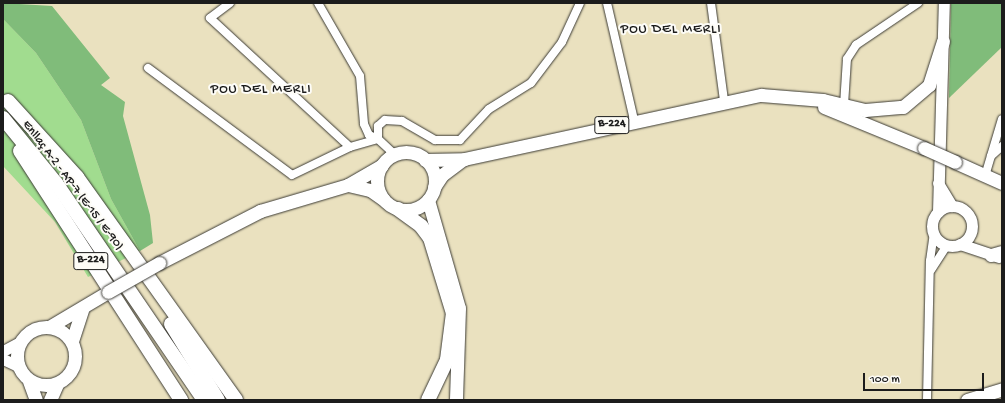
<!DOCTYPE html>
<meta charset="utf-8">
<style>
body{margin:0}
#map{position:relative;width:1005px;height:403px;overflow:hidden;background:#eae1bf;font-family:"Gochi Hand",sans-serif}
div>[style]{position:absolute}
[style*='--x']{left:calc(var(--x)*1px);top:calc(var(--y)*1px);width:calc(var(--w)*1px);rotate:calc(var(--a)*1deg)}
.green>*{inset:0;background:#a1dc8f}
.forest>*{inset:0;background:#80bc7a}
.roads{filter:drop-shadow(0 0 1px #3b3a34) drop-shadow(0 0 1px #3b3a34)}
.minor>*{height:8px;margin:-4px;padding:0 4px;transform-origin:4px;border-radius:4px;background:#fff}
.secondary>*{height:11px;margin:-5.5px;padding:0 5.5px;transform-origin:5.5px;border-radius:5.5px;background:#fff}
.secondary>.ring{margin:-5.5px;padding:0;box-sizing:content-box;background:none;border:11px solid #fff;border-radius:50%}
.primary>*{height:13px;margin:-6.5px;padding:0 6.5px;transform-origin:6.5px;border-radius:6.5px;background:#fff}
.primary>.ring{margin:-6.5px;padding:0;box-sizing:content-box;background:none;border:13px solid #fff;border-radius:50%}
.trunk>*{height:13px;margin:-6.5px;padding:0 6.5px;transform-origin:6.5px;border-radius:6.5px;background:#fff}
.motorway>*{height:14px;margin:-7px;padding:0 7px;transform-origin:7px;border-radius:7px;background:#fff}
.bridges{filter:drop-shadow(0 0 1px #3b3a34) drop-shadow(0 0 1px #3b3a34)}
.primary-bridge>*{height:13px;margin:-6.5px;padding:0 6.5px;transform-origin:6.5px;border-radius:6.5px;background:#fff}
span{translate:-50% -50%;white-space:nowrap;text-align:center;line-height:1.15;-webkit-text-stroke:4px #fdfcf7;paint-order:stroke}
.shield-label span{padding:1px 3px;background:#fdfcf7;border:1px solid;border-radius:3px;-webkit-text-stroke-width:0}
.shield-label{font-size:12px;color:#1c1c1c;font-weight:700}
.street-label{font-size:13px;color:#1c1c1c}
.neighbourhood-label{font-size:14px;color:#1c1c1c;letter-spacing:1px}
.frame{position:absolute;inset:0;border:4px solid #1c1c1c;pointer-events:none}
.scale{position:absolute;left:863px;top:373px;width:121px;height:18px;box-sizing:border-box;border:2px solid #1c1c1c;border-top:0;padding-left:5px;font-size:12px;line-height:14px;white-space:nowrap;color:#1c1c1c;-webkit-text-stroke:3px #fdfcf7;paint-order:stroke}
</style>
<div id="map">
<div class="green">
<i style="clip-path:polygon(3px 19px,36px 53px,81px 120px,111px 199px,140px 251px,88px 277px,55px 222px,3px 166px)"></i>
</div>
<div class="forest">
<i style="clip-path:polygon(3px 3px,52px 6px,110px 78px,101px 85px,125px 102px,123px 116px,150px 215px,153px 243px,140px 251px,111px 199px,81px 120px,36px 53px,3px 19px)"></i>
<i style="clip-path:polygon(951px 3px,1002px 3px,1002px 47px,949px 98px)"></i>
</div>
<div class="roads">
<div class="minor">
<i style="--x:230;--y:3;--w:25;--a:143"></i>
<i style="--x:210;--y:18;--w:190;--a:42.7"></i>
<i style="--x:318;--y:3;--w:84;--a:60.1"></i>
<i style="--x:360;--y:76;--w:48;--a:85.2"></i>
<i style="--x:364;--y:124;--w:12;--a:66"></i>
<i style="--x:369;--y:135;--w:10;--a:24"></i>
<i style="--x:378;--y:139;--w:23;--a:43"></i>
<i style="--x:607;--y:3;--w:120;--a:77"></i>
<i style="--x:711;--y:3;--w:98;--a:82.4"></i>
<i style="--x:148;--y:68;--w:179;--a:36.6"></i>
<i style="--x:292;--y:175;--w:64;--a:-25.8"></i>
<i style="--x:350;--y:147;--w:29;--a:-16"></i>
<i style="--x:844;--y:105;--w:46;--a:-86.3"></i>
<i style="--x:847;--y:59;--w:17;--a:-57"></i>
<i style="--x:856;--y:45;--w:75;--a:-34.1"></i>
<i style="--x:378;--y:139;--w:13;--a:-90"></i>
<i style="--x:378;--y:126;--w:9;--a:-41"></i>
<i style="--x:385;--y:120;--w:17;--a:3"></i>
<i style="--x:402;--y:121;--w:38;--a:30"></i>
<i style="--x:435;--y:140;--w:25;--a:0"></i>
<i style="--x:460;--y:140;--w:42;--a:-46.9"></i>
<i style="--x:489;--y:109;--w:49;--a:-31.8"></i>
<i style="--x:531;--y:83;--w:51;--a:-52.9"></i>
<i style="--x:562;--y:42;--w:43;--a:-65.2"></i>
<i style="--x:991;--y:156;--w:15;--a:-42"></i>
<i style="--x:985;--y:176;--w:59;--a:-73.4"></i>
<i style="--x:931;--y:270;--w:30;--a:-57"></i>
<i style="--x:927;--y:400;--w:139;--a:-88.8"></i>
<i style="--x:930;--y:261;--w:27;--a:-82"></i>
</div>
<div class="secondary">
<i style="--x:938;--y:183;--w:27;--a:59"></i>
<i class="ring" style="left:932px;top:206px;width:29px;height:29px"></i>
<i style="--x:938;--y:212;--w:209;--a:-88.4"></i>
<i style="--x:960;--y:244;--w:41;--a:18.4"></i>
<i style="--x:3;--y:351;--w:19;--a:-28"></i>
<i style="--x:3;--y:359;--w:17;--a:25"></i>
</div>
<div class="primary">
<i style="--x:824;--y:107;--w:108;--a:22.3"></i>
<i class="ring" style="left:377px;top:152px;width:45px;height:45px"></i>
<i style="--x:425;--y:160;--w:39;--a:-1"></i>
<i style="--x:464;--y:159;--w:304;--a:-12.2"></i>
<i style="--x:761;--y:95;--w:62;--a:4.6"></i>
<i style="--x:823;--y:100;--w:43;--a:13.4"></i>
<i style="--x:865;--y:110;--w:38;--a:-5"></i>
<i style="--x:903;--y:107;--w:34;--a:-40"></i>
<i style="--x:929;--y:85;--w:46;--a:-72.3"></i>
<i style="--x:955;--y:162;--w:51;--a:24.1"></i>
<i style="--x:348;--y:185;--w:23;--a:13"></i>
<i style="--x:370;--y:190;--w:16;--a:35"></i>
<i style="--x:434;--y:187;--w:14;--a:-56"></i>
<i style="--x:442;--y:175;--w:25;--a:-37"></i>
<i style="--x:991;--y:255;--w:11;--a:-15"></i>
<i style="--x:159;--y:263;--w:114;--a:-27.2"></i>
<i style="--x:260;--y:211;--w:92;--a:-16.5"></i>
<i style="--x:348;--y:185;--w:39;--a:-30"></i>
<i class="ring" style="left:17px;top:327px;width:45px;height:45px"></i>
<i style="--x:49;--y:327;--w:69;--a:-30.7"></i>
<i style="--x:72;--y:341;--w:35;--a:-72"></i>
<i style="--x:29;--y:381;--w:20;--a:70"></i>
<i style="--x:50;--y:400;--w:17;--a:-66"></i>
</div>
<div class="trunk">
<i style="--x:428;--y:200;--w:112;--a:74"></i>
<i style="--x:459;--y:308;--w:92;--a:91.9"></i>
<i style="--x:967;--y:400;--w:37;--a:-17"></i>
</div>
<div class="motorway">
<i style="--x:8;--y:101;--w:103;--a:47.8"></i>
<i style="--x:77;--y:177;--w:274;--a:54.5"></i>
<i style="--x:3;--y:118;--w:84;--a:50.8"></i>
<i style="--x:56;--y:183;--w:263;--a:55.7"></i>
<i style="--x:20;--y:151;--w:297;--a:57.1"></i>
<i style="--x:398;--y:209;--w:29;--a:36"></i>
<i style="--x:421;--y:226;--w:15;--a:53"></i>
<i style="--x:430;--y:238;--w:78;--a:73"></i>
<i style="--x:453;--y:313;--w:47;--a:97.3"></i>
<i style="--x:447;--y:360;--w:44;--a:115.4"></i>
<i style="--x:171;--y:324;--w:89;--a:58.3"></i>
</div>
</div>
<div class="bridges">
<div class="primary-bridge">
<i style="--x:924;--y:148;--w:34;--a:24"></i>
<i style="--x:108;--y:292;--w:59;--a:-29.6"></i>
</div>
</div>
<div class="shield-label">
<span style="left:612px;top:125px">B-224</span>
<span style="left:91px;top:261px">B-224</span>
</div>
<div class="street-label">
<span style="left:72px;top:186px;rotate:53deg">Enllaç A-2 - AP-7 (E-15 / E-90)</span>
</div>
<div class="neighbourhood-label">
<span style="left:671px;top:30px">POU DEL MERLI</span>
<span style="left:261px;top:90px">POU DEL MERLI</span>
</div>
<div class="frame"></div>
<div class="scale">100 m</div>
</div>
